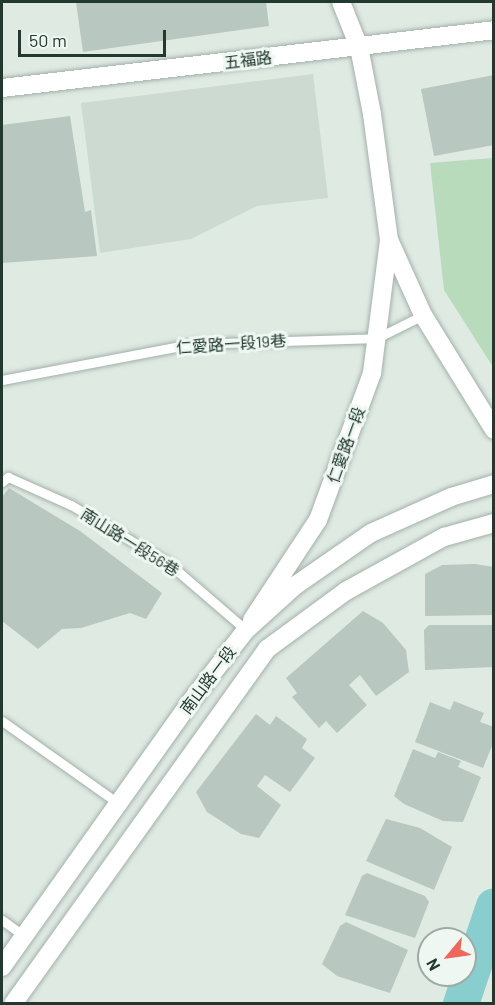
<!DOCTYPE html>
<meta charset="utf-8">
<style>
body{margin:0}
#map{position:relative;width:495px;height:1005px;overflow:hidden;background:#dfeae3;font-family:Barlow,"Noto Sans TC",sans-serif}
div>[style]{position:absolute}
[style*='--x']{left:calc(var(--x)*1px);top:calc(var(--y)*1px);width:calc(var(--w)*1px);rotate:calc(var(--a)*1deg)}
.built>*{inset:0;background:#cddad2}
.green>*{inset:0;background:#b8dbbc}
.river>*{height:36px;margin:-18px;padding:0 18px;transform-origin:18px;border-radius:18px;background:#88cece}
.building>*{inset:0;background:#b8c7bf}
.roads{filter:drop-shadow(0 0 2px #a2b1a9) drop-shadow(0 0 2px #a2b1a9)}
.lane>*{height:9px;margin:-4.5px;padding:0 4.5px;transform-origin:4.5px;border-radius:4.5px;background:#fff}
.street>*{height:18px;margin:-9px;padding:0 9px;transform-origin:9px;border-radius:9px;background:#fff}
.secondary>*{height:18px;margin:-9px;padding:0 9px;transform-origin:9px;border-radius:9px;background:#fff}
span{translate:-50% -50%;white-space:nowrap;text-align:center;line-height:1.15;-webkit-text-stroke:6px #eff7f2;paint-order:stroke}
.street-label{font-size:16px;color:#21392f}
.frame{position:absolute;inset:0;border:3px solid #21392f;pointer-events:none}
.north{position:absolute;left:417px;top:927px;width:60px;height:60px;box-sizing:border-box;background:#eff7f2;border:2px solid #9daba4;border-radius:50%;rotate:241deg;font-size:16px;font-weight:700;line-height:24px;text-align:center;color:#21392f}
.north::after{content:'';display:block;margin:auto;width:21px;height:27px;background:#ed675a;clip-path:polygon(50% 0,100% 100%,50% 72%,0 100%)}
.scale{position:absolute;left:18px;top:30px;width:148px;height:27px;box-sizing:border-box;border:3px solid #21392f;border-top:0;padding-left:8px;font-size:18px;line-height:21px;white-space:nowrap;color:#21392f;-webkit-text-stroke:4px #eff7f2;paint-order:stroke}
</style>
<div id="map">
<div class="built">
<i style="clip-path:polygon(313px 74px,328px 198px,257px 206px,191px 239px,100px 253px,81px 103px)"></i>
</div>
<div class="green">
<i style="clip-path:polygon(493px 158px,494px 158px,493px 367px,444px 290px,430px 163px)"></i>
</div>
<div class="river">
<i style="--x:461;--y:1004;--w:103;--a:-71.4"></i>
</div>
<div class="building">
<i style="clip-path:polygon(76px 2px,266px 2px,269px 26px,83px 52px)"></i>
<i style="clip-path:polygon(494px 75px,494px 145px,434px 156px,421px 89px)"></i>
<i style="clip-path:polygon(70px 116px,85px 212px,91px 210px,97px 256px,2px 263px,2px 125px)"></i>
<i style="clip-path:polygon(9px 488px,80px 531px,162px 593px,146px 619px,130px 613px,81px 628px,62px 629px,38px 649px,2px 621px,2px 497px)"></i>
<i style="clip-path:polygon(475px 564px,494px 567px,494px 615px,425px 616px,425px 574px,442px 565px)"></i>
<i style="clip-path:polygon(363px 611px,383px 623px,406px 650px,409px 672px,376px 696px,360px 675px,349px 685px,367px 705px,337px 733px,326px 721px,319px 728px,292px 697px,297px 693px,286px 678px)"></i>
<i style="clip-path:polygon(429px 625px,494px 625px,494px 667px,425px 670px,424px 630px)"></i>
<i style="clip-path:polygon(454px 701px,484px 713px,480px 722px,494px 727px,494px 741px,483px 768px,415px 742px,430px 702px,450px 710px)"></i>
<i style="clip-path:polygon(256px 714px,270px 725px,276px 716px,307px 739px,302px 748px,315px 758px,290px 792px,265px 775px,257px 786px,281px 805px,259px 838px,241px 834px,207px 812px,196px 792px)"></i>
<i style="clip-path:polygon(413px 749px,435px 758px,438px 752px,461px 761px,458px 767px,481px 777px,463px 822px,443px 821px,404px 804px,394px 796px)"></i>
<i style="clip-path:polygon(386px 819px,420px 828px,452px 847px,434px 890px,366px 861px)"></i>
<i style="clip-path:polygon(367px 873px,425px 896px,429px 902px,415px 938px,345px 915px,362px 876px)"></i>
<i style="clip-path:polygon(346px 922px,408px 950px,390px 993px,337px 976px,322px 964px,340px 926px)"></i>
</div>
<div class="roads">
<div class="lane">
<i style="--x:2;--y:380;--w:191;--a:-10.8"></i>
<i style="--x:190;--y:344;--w:187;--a:-1.8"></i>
<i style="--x:377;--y:338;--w:51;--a:-26.6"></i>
<i style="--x:2;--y:482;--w:8;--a:-40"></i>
<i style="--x:8;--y:477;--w:69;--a:24"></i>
<i style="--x:71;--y:505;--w:112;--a:30.7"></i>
<i style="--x:167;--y:562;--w:104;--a:40.7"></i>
<i style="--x:2;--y:721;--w:142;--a:35.3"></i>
<i style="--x:2;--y:920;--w:27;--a:36"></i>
</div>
<div class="street">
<i style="--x:2;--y:88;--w:495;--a:-6.7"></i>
<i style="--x:390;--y:242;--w:80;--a:65.7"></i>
<i style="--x:423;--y:315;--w:135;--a:58.3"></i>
<i style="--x:252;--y:620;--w:120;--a:-56.6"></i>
<i style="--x:318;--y:520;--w:157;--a:-69.8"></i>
<i style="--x:372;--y:373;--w:134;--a:-82.7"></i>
<i style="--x:389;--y:240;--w:127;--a:-97.7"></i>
<i style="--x:372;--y:114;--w:68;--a:-101"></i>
<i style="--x:359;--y:47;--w:48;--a:-111.8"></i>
</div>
<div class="secondary">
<i style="--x:2;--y:967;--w:321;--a:-54.6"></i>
<i style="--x:188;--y:705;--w:95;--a:-52.3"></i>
<i style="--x:246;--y:630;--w:67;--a:-42"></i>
<i style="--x:296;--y:585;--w:91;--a:-34.7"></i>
<i style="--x:371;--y:533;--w:88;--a:-24.2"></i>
<i style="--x:451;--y:497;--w:45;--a:-16.8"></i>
<i style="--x:13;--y:1004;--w:437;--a:-54.4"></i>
<i style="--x:267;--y:649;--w:98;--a:-36.3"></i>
<i style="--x:346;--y:591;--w:112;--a:-28.9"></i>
<i style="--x:444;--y:537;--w:52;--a:-15.6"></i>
</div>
</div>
<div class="street-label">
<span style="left:248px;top:60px;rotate:-7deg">五福路</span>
<span style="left:231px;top:344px;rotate:-4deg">仁愛路一段19巷</span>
<span style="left:346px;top:445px;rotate:-70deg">仁愛路一段</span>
<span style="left:130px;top:542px;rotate:32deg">南山路一段56巷</span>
<span style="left:208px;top:680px;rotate:-53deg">南山路一段</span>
</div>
<div class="frame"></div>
<div class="north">N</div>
<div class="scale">50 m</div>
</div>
